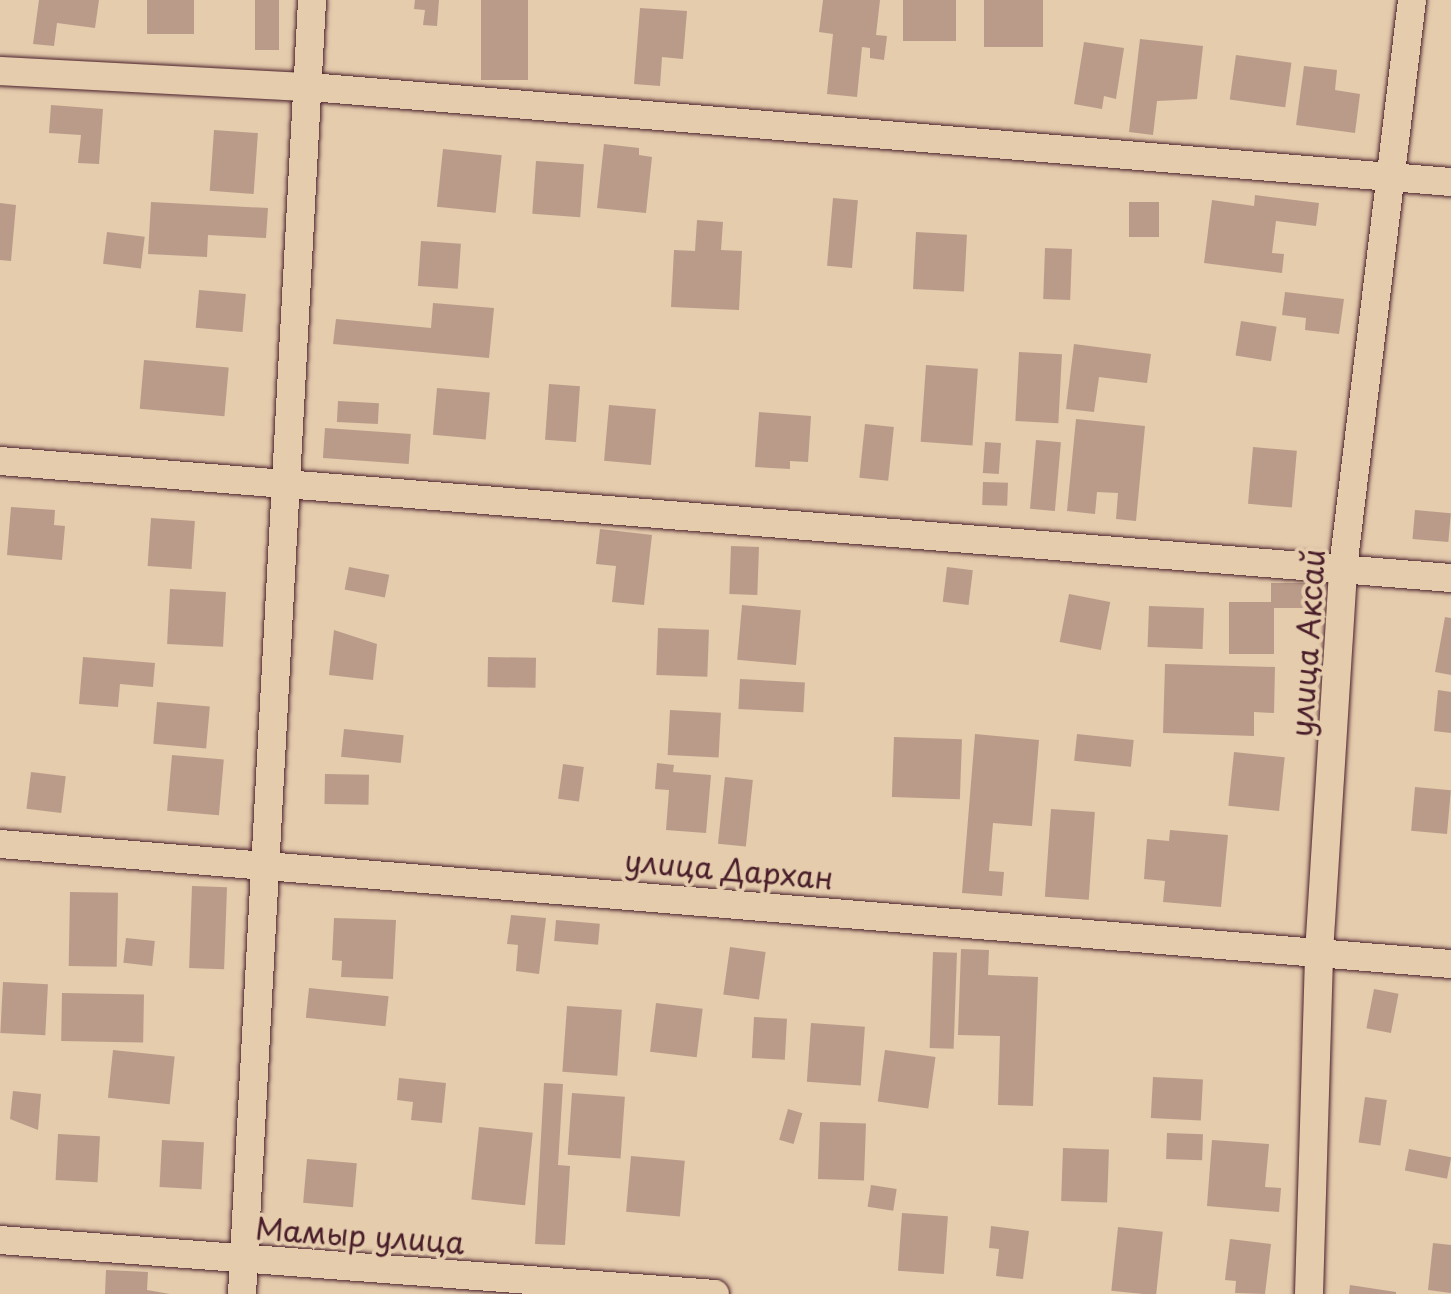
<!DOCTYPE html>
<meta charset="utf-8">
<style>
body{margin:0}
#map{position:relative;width:1451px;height:1294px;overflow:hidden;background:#e5ccad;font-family:"Playpen Sans",sans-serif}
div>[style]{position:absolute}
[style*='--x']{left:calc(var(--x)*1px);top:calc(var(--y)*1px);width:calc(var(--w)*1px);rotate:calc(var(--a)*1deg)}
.building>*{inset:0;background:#ba9b89;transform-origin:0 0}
.roads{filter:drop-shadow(0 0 2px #4a1f2b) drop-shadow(0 0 2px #4a1f2b)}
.minor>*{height:28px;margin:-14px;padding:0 14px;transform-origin:14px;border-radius:14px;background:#e5ccad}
span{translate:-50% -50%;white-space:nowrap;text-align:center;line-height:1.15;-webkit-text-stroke:8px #e5ccad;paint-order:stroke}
.street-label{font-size:30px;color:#4a1f2b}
</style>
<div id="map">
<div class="building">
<i style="clip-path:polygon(39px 0,99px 0,95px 28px,57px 23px,54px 46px,33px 44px)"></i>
<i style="left:147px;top:0;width:47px;height:34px"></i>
<i style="left:255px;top:0;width:24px;height:50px"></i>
<i style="clip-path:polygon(415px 0,439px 0,437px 26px,423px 25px,425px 10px,414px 9px)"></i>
<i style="left:481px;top:0;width:47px;height:80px"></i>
<i style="clip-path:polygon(823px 0,880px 0,876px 35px,887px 36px,884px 60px,870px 58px,870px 48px,862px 47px,857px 97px,827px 94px,833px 34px,819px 32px)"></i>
<i style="left:903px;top:0;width:53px;height:41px"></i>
<i style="left:984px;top:0;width:59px;height:47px"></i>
<i style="clip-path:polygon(640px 8px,687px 11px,683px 59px,662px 57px,660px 86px,634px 84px)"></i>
<i style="clip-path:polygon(1140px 39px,1203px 46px,1197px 99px,1157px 101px,1153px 135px,1129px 132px)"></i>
<i style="clip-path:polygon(1084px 42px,1124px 48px,1116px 99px,1104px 96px,1102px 109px,1074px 104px)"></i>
<i style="left:1236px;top:55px;width:56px;height:45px;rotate:8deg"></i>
<i style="clip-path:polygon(1304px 66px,1337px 70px,1335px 90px,1360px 94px,1355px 133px,1296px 125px)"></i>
<i style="clip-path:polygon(51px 105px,103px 109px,99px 164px,78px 163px,81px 135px,49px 133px)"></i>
<i style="left:214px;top:130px;width:44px;height:61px;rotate:4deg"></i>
<i style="clip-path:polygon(604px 144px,639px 148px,639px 155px,652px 157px,646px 213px,597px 208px)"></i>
<i style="left:443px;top:149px;width:59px;height:58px;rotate:6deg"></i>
<i style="left:536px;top:161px;width:48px;height:53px;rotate:4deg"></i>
<i style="clip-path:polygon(1255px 195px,1319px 203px,1316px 226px,1276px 221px,1272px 253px,1284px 254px,1282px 273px,1204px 263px,1212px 200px,1254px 206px)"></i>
<i style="left:833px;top:198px;width:25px;height:68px;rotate:5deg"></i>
<i style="clip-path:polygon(151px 202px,268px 208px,266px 238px,208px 235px,207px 257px,148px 254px)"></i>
<i style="left:1129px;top:202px;width:30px;height:35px"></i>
<i style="clip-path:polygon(0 203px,16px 205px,11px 261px,0 260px)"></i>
<i style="clip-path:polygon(697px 220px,723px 222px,721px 250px,742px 251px,739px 310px,671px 307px,674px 250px,695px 251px)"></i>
<i style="left:107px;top:232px;width:38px;height:32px;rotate:7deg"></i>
<i style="left:916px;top:232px;width:51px;height:57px;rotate:3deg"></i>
<i style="left:421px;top:241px;width:40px;height:45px;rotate:4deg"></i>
<i style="left:1045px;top:248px;width:27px;height:51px;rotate:2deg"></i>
<i style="left:199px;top:290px;width:47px;height:38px;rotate:5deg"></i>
<i style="clip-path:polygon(1285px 292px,1344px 299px,1339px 334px,1305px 330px,1306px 318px,1282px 315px)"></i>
<i style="clip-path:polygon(433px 303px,494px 308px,489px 358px,333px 344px,336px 319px,431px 328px)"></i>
<i style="left:1241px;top:321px;width:36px;height:35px;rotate:9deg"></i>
<i style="clip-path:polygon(1074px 344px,1151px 354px,1147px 383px,1099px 377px,1094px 412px,1066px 409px)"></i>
<i style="left:1019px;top:352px;width:43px;height:69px;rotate:3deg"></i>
<i style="left:144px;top:360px;width:85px;height:49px;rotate:5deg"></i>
<i style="left:926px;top:365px;width:52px;height:77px;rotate:4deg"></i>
<i style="left:549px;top:384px;width:31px;height:56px;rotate:4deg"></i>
<i style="left:437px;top:388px;width:53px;height:47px;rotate:5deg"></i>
<i style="left:338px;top:401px;width:41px;height:21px;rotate:3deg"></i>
<i style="left:609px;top:405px;width:47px;height:56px;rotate:5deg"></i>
<i style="clip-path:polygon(759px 412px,811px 416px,808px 462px,790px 461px,790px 469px,755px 467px)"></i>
<i style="clip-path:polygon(1076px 419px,1145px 426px,1136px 521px,1116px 519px,1118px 493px,1097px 492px,1095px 514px,1067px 511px)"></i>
<i style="left:865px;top:424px;width:29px;height:54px;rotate:6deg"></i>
<i style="left:325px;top:428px;width:86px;height:30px;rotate:4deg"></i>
<i style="left:1036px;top:440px;width:25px;height:69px;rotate:5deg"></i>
<i style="left:985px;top:442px;width:16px;height:31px;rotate:4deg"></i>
<i style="left:1253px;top:447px;width:44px;height:57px;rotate:5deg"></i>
<i style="left:983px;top:482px;width:25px;height:23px;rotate:2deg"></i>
<i style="clip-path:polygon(11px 507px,55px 510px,54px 525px,65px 526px,62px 560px,7px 555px)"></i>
<i style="left:1415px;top:510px;width:36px;height:29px;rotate:5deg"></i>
<i style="left:151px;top:518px;width:44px;height:48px;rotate:4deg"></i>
<i style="clip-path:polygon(600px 529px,652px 535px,644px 605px,612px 602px,616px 566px,596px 564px)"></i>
<i style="left:731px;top:546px;width:28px;height:48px;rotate:2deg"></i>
<i style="left:349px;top:567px;width:41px;height:23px;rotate:11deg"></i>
<i style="left:947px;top:567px;width:26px;height:35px;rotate:7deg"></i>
<i style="clip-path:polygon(1271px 583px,1307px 583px,1307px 608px,1274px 608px,1274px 654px,1229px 654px,1229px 602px,1271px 602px)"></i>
<i style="left:170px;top:589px;width:56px;height:55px;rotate:3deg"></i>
<i style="left:1069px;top:594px;width:42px;height:49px;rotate:11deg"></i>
<i style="left:742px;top:605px;width:59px;height:55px;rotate:5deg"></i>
<i style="left:1149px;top:606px;width:55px;height:41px;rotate:2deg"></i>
<i style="clip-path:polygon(1445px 617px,1451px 618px,1451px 675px,1435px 672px)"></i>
<i style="left:658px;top:628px;width:51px;height:47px;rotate:2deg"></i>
<i style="clip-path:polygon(334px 630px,377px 644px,373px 680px,329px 675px)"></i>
<i style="clip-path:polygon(83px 657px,155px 663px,153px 687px,120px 684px,118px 707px,79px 704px)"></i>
<i style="left:488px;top:657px;width:48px;height:30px;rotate:1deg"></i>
<i style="clip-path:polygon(1165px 664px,1275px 667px,1274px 713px,1254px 712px,1254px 736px,1163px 733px)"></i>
<i style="left:740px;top:679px;width:65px;height:30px;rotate:3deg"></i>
<i style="clip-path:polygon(1438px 690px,1451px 692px,1451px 733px,1434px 731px)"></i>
<i style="left:157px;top:702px;width:53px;height:42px;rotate:5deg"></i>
<i style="left:670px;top:710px;width:51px;height:45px;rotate:3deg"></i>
<i style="left:344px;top:729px;width:60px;height:28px;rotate:6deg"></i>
<i style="clip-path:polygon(975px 734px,1039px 740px,1032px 826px,993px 823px,989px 871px,1004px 872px,1002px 896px,962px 893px)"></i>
<i style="left:1077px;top:734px;width:57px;height:27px;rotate:6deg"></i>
<i style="left:894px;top:737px;width:68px;height:60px;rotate:2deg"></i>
<i style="left:1234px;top:752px;width:51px;height:54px;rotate:6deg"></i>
<i style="left:172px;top:755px;width:52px;height:56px;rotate:5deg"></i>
<i style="clip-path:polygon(657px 763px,674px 765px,673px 772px,711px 775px,706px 833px,666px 830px,669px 790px,655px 789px)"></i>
<i style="left:563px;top:764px;width:21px;height:35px;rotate:8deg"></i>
<i style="left:31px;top:772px;width:35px;height:37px;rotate:7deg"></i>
<i style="left:325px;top:774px;width:44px;height:30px;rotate:1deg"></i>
<i style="left:725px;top:777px;width:28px;height:67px;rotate:6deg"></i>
<i style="left:1415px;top:787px;width:36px;height:44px;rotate:5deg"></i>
<i style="left:1051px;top:809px;width:44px;height:88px;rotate:4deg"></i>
<i style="clip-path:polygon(1170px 830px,1228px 835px,1221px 907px,1163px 902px,1165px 881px,1144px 879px,1147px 839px,1169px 841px)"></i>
<i style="left:192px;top:886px;width:35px;height:82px;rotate:2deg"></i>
<i style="left:70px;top:892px;width:48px;height:74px;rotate:1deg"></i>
<i style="clip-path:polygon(511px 915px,546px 918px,539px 974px,516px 971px,518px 945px,507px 944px)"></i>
<i style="clip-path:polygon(334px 918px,396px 920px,393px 979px,341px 977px,342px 961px,332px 960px)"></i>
<i style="left:556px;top:920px;width:44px;height:21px;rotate:5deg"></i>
<i style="left:126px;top:938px;width:29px;height:25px;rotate:6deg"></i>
<i style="left:730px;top:947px;width:36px;height:48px;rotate:8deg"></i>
<i style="clip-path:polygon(961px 949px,989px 950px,988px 975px,1038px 977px,1033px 1106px,998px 1105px,1000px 1036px,958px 1035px)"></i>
<i style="left:933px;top:952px;width:24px;height:96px;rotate:2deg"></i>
<i style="left:3px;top:982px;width:45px;height:51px;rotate:3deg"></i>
<i style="left:309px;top:988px;width:80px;height:30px;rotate:6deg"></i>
<i style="left:1374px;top:989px;width:25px;height:40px;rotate:11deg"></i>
<i style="left:62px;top:993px;width:82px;height:48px;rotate:1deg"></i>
<i style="left:656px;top:1003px;width:47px;height:49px;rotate:7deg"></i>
<i style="left:567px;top:1006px;width:55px;height:66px;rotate:4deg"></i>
<i style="left:754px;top:1017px;width:33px;height:41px;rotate:3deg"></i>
<i style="left:811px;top:1023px;width:54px;height:59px;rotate:4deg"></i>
<i style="left:113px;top:1050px;width:62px;height:48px;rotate:6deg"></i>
<i style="left:885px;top:1050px;width:51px;height:52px;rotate:8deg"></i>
<i style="left:1153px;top:1077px;width:50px;height:41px;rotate:3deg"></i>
<i style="clip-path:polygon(399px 1078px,446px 1083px,442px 1123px,411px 1120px,413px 1102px,397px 1100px)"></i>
<i style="clip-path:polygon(544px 1083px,563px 1084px,558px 1165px,570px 1166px,565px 1245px,535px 1244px)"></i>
<i style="clip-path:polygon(13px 1091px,41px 1094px,38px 1130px,10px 1119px)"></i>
<i style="left:572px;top:1093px;width:53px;height:62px;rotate:4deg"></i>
<i style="left:1365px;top:1097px;width:22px;height:46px;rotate:8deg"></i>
<i style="left:788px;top:1109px;width:15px;height:32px;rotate:16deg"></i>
<i style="left:820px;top:1122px;width:46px;height:57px;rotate:2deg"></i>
<i style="left:479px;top:1127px;width:54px;height:73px;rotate:6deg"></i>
<i style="left:1167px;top:1133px;width:36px;height:26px;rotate:2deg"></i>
<i style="left:58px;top:1134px;width:42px;height:46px;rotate:3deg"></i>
<i style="left:162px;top:1140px;width:42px;height:47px;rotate:3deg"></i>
<i style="clip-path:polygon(1212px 1140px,1269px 1144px,1265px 1187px,1281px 1188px,1279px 1212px,1207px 1206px)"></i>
<i style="left:1063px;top:1148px;width:46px;height:53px;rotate:2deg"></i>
<i style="left:1409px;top:1149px;width:43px;height:22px;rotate:11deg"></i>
<i style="left:631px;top:1156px;width:54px;height:56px;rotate:5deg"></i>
<i style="left:307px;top:1159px;width:50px;height:44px;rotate:5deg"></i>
<i style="left:871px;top:1185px;width:26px;height:22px;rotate:9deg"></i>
<i style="left:902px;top:1213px;width:46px;height:58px;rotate:4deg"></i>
<i style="clip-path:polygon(991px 1226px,1029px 1231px,1023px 1279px,996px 1276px,999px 1249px,989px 1248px)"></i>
<i style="left:1118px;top:1227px;width:45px;height:64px;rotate:6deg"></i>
<i style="clip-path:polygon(1230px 1239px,1271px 1244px,1265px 1294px,1235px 1293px,1236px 1281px,1225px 1280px)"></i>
<i style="clip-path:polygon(1433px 1243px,1451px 1245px,1451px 1293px,1428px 1290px)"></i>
<i style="clip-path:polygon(106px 1270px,148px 1272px,147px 1290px,170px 1294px,105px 1294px)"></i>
<i style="clip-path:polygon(1350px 1285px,1396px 1292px,1396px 1294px,1349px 1294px)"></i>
</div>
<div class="roads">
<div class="minor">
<i style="--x:0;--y:71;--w:310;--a:3"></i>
<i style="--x:310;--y:87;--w:1145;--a:4.76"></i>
<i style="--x:0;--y:461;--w:1456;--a:4.61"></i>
<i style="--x:0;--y:844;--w:1456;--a:4.73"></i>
<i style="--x:0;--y:1240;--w:717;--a:4.32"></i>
<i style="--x:242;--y:1294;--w:1296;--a:-86.9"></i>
<i style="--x:1309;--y:1294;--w:341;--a:-88.3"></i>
<i style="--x:1319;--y:953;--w:386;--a:-86.4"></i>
<i style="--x:1343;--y:568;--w:572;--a:-83.07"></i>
</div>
</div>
<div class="street-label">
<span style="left:1307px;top:643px;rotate:-86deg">улица Аксай</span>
<span style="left:729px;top:869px;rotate:5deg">улица Дархан</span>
<span style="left:360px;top:1235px;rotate:4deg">Мамыр улица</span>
</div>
</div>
